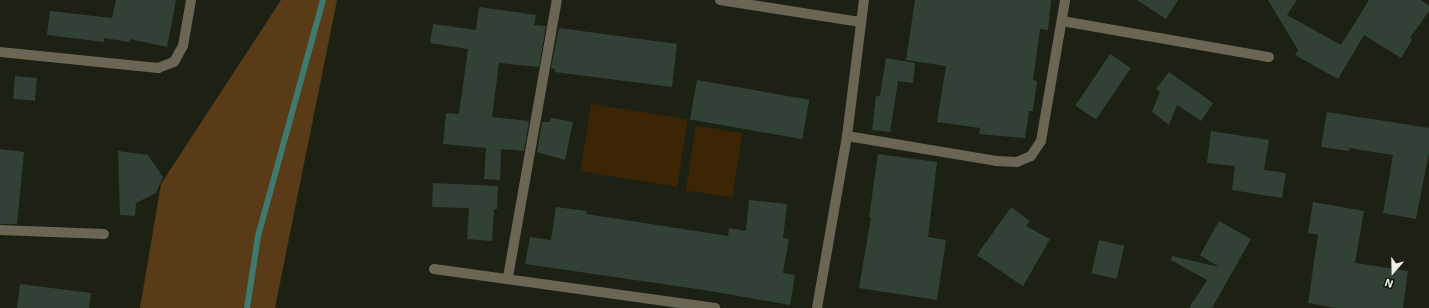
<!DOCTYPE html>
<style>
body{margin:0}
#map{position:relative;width:1429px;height:308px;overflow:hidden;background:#1c2113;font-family:"Exo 2",sans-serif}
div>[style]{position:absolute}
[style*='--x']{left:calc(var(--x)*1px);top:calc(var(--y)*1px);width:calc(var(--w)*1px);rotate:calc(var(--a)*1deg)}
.green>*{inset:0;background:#3c2505;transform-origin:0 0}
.forest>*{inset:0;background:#593c17}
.stream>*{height:6px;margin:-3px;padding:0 3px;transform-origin:3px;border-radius:3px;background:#3e7a6e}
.building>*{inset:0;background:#324136;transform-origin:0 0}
.street>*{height:10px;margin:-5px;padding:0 5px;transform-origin:5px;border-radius:5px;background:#6a6653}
span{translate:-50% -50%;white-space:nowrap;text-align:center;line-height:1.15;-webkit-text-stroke:3px #13180a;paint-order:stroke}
.north{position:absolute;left:1373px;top:252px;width:40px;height:40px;-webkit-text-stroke:3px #13180a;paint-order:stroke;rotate:200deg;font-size:11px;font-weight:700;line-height:16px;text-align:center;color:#eff3e9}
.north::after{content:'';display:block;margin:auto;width:14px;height:18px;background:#eff3e9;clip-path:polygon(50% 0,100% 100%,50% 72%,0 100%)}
</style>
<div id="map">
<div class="green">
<i style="left:591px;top:104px;width:98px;height:68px;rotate:9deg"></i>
<i style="left:696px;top:126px;width:47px;height:65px;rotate:9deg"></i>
</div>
<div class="forest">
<i style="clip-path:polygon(281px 0,337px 0,275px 308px,140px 308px,161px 184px)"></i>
</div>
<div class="stream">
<i style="--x:247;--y:308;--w:73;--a:-81.3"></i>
<i style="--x:258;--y:236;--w:245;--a:-74.6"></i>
</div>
<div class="building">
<i style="clip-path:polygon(116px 0,176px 0,167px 47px,130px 39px,129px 42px,104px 38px,104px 42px,47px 35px,50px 11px,112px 18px)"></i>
<i style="clip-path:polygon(915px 0,1051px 0,1048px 30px,1040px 29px,1033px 80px,1037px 81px,1033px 111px,1029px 111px,1025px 138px,979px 134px,980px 128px,937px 122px,946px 66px,906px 60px)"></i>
<i style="clip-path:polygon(1137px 0,1178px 0,1166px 19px)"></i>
<i style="clip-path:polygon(1268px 0,1297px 0,1287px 15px,1341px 45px,1369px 0,1421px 0,1429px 6px,1429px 11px,1410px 38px,1412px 40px,1401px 58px,1364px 35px,1338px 79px,1295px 55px,1298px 50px)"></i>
<i style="clip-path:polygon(479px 7px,536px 15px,534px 25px,546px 26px,539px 67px,499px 63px,492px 117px,529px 121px,524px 151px,501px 149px,500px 180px,484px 179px,486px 148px,443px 144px,446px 113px,459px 114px,468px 49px,430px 43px,433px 24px,476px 30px)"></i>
<i style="clip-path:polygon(559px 28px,677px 44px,672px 87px,555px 72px,555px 69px,551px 68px)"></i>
<i style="left:1110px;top:54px;width:25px;height:62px;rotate:34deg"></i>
<i style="clip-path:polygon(886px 58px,915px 63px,913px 83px,898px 81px,890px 132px,872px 130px,876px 96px,880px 96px)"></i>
<i style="clip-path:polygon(1169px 72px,1213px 103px,1201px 121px,1177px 105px,1169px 125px,1152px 112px,1160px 92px,1156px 89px)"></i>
<i style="left:15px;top:76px;width:22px;height:23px;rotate:5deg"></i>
<i style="left:697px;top:80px;width:114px;height:40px;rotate:10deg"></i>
<i style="clip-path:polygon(1327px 112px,1429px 128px,1429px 152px,1416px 219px,1383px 213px,1393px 155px,1349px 148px,1349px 151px,1321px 147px)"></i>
<i style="clip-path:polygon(551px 118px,573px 122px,565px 160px,537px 152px,542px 122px,550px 122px)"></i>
<i style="clip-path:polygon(1211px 131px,1269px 140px,1264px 170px,1286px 173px,1282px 198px,1232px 190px,1235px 166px,1207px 163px)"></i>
<i style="clip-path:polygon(0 149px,24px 152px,17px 224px,0 224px)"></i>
<i style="clip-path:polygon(118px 151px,148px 155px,163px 177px,156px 193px,136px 203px,135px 216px,120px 215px)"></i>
<i style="clip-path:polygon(878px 154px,937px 162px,928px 237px,946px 240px,937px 300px,859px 288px,871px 217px,869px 217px)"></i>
<i style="clip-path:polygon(433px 183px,498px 186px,497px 209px,494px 209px,492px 241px,467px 239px,469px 208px,432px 207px)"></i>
<i style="clip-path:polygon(749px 200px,787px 204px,783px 238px,789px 239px,783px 273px,795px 275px,790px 305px,704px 290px,525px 264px,530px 237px,551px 240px,556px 207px,587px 211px,586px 214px,728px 236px,729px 228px,746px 231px)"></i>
<i style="clip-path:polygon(1313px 202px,1364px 211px,1355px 263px,1408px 271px,1403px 308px,1336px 308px,1308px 303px,1318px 235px,1308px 233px)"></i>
<i style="clip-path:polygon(1011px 207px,1030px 221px,1026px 226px,1050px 239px,1023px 286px,977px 255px)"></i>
<i style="clip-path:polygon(1219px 221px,1251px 239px,1212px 308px,1189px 308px,1207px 280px,1171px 260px,1172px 256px,1219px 267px,1200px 255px)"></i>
<i style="left:1099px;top:240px;width:26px;height:34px;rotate:13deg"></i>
<i style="clip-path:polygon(20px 284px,91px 293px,89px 308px,17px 308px)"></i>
</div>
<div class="street">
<i style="--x:720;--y:0;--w:143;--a:8.9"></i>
<i style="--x:1062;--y:21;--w:210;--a:9.9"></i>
<i style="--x:0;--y:52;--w:159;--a:5.8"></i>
<i style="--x:158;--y:68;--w:17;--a:-21"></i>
<i style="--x:174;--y:62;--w:18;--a:-61"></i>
<i style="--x:183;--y:46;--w:47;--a:-80.1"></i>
<i style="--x:847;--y:136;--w:151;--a:9.5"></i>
<i style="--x:996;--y:161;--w:21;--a:3"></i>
<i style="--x:1017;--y:162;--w:15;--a:-23"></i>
<i style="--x:1031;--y:156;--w:18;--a:-56"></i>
<i style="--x:1041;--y:141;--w:143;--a:-80.3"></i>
<i style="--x:0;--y:230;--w:104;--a:2.2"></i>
<i style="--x:434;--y:269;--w:284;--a:7.9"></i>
<i style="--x:508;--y:277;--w:281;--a:-80"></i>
<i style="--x:817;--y:308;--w:175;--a:-80.1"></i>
<i style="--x:847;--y:136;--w:137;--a:-82.9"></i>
</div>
<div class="north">N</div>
</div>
